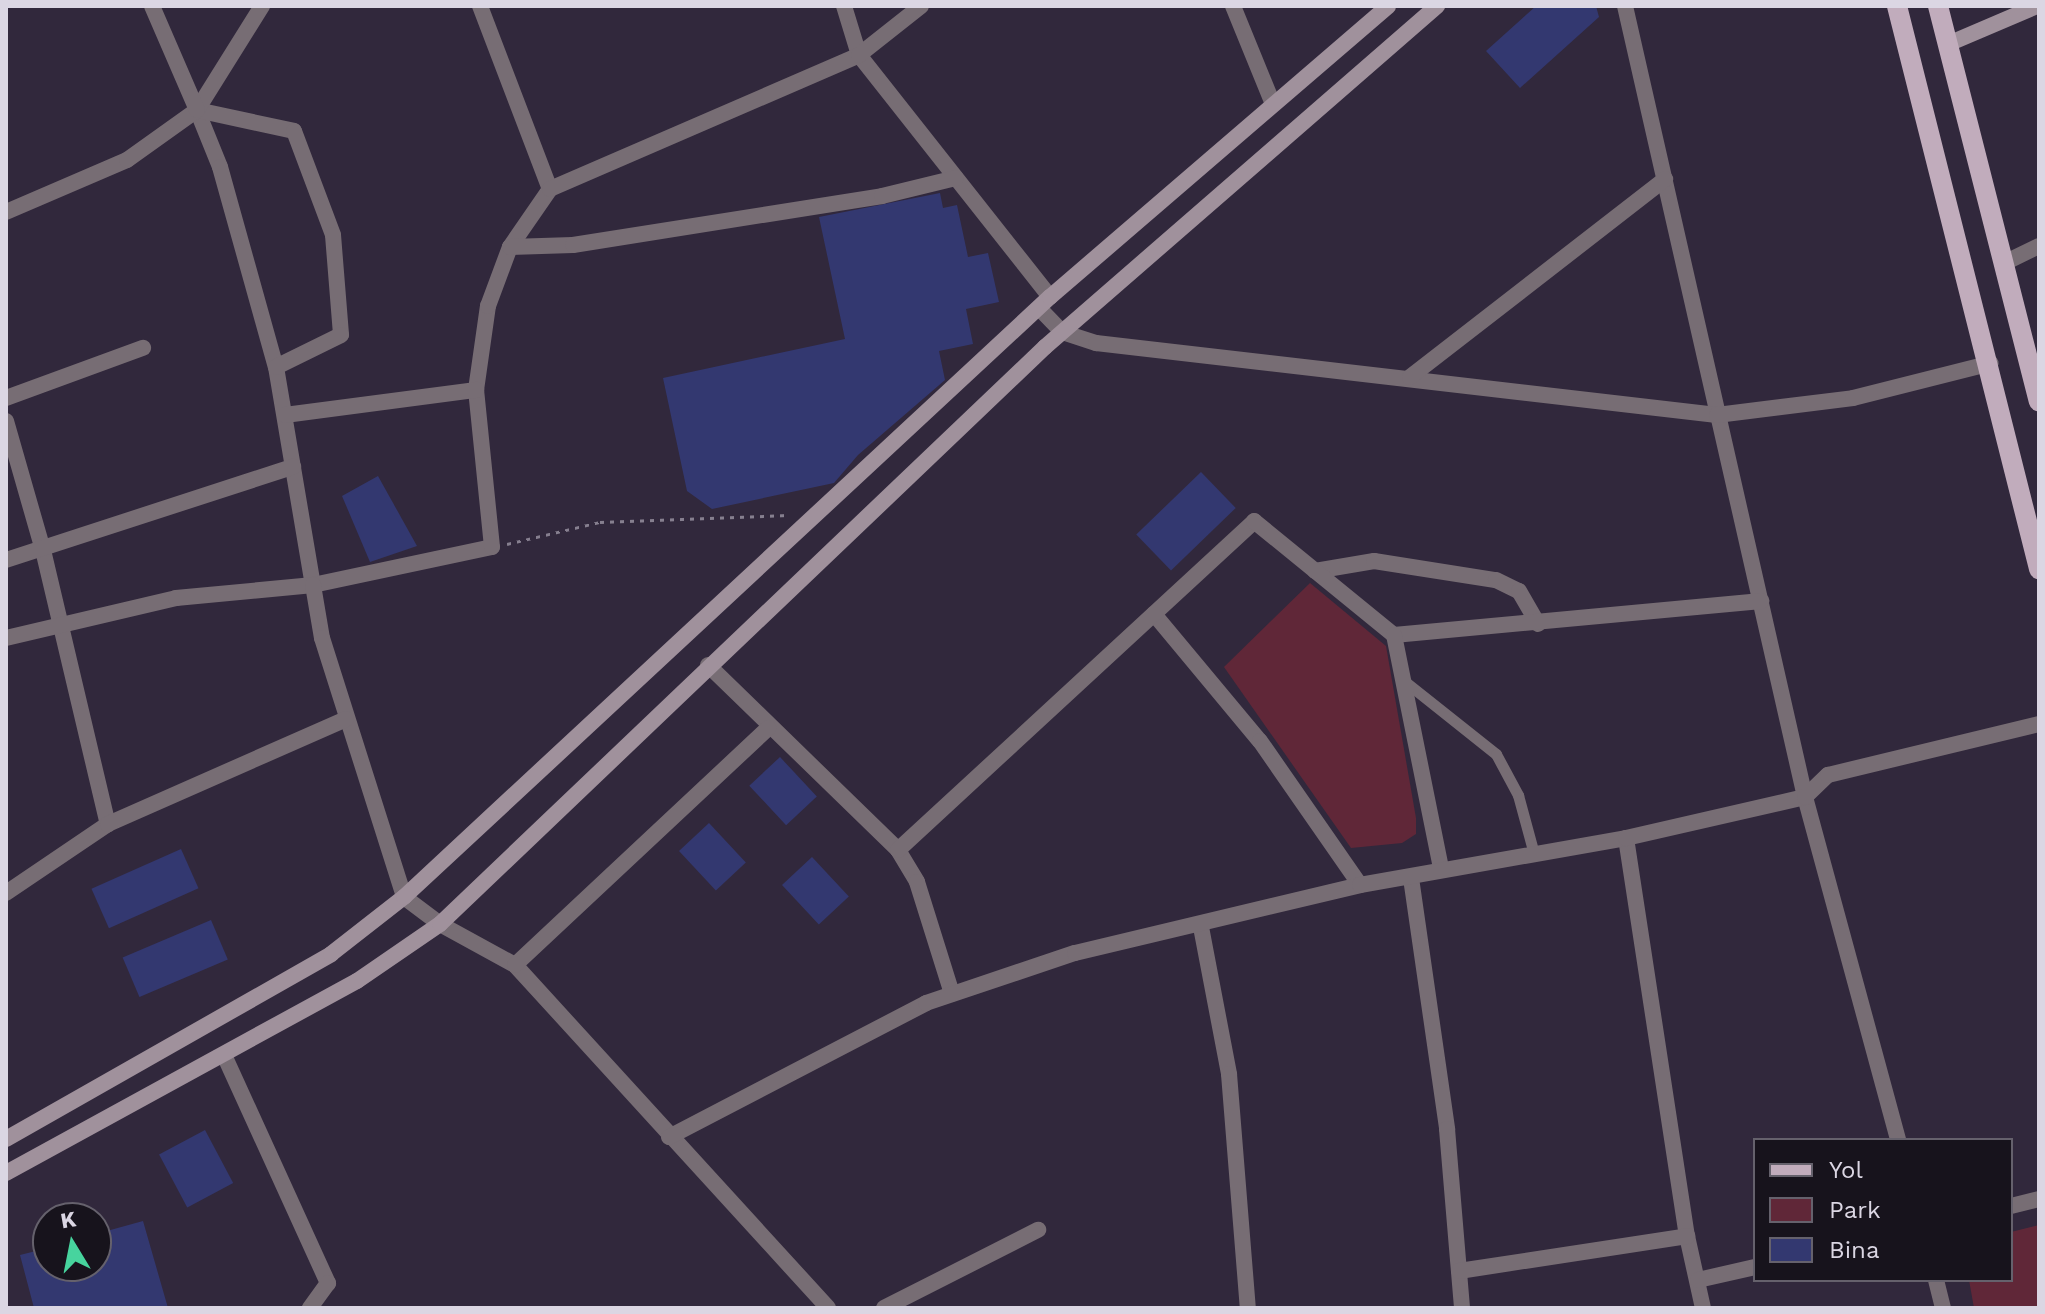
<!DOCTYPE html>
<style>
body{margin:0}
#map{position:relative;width:2045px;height:1314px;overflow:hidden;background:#31283c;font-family:"Work Sans",sans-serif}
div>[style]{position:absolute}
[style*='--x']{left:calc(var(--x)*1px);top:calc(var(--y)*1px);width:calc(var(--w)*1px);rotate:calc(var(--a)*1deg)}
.green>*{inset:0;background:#602738}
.building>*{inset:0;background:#333870;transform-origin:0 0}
.path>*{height:3px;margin-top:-1.5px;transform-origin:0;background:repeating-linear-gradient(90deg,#867f8f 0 4px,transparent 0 10px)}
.lane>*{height:11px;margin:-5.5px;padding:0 5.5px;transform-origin:5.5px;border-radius:5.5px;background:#776d74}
.street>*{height:16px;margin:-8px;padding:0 8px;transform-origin:8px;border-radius:8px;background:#776d74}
.secondary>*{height:16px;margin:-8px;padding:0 8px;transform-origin:8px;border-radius:8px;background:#a0919c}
.primary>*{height:20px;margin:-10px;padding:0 10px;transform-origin:10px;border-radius:10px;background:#c1acbc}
span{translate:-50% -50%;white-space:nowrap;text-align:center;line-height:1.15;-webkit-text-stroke:8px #17131c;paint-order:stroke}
.frame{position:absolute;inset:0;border:8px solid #dbd6e3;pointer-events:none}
.legend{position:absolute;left:1753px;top:1138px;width:260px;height:144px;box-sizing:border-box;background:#17131c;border:2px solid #65616c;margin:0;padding:10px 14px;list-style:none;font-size:24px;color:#dbd6e3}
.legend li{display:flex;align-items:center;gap:16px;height:40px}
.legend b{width:40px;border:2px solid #65616c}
.north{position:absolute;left:32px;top:1202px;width:80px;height:80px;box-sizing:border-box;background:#17131c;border:2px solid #65616c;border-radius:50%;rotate:350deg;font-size:22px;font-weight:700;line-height:32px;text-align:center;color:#dbd6e3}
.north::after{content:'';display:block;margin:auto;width:28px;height:36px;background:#47d49e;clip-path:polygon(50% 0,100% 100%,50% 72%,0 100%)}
</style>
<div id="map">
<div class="green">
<i style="clip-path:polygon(1310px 583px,1386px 646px,1416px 818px,1416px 834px,1402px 843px,1351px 848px,1224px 667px)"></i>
<i style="clip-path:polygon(2039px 1225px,2039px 1308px,1974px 1308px,1969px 1280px,2011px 1280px,2011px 1232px)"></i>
</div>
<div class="building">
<i style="clip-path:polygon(1536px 6px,1596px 6px,1599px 17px,1520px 88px,1486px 51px)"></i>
<i style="clip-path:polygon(940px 193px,943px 208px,957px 205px,968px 257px,988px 253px,999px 302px,966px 309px,973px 344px,939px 351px,945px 380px,858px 455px,834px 483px,712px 509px,687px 491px,663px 378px,845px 339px,819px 217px)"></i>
<i style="left:1201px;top:472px;width:50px;height:90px;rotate:46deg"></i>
<i style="clip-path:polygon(378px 476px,417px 546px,370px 562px,342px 496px)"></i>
<i style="left:780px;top:757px;width:54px;height:42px;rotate:47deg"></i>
<i style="left:709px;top:823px;width:54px;height:41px;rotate:47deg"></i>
<i style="left:181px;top:849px;width:43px;height:98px;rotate:66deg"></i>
<i style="left:812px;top:857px;width:54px;height:41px;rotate:47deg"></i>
<i style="left:211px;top:920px;width:43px;height:96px;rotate:67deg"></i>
<i style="left:205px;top:1130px;width:60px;height:52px;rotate:62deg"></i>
<i style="clip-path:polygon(143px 1221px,168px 1308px,34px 1308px,20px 1255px,48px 1248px,48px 1266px,103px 1266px,96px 1234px)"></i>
</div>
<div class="path">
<i style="--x:507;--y:544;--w:96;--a:-13.3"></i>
<i style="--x:600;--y:522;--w:189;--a:-2.1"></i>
</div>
<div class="lane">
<i style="--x:1403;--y:680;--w:119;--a:38.5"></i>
<i style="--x:1496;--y:754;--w:47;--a:61.8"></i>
<i style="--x:1518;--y:795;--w:61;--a:74.8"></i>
</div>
<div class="street">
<i style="--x:480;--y:6;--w:196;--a:69.1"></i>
<i style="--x:844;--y:6;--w:51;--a:73"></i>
<i style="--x:859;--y:55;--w:308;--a:51.7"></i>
<i style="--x:1233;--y:6;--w:106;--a:67.8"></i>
<i style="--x:1625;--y:6;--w:811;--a:77.18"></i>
<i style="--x:1805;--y:797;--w:355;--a:74.8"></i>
<i style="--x:197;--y:110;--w:61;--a:68"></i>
<i style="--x:220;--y:167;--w:208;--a:74.4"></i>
<i style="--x:276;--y:367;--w:221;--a:80.4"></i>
<i style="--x:313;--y:585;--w:183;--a:-12"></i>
<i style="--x:492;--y:547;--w:158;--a:-95.8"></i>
<i style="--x:476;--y:390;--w:85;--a:-81.9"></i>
<i style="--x:488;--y:306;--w:63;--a:-69.6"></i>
<i style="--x:510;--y:247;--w:70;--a:-55.4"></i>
<i style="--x:550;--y:189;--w:337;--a:-23.4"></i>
<i style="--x:859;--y:55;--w:79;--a:-38.3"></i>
<i style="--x:197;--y:110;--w:99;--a:12.2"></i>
<i style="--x:294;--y:131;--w:111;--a:69.4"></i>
<i style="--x:333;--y:235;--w:100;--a:85.4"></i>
<i style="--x:341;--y:335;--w:72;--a:153.8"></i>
<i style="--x:197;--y:110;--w:123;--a:-58"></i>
<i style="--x:6;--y:212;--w:132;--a:-23.3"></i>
<i style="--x:127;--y:160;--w:86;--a:-35.5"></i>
<i style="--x:197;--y:110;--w:113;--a:-113.4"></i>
<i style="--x:510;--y:247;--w:63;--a:-1.8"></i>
<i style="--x:573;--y:245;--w:313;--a:-9"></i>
<i style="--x:882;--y:196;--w:76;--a:-13.7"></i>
<i style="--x:2004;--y:263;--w:39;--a:-26"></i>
<i style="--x:1039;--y:308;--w:33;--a:46"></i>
<i style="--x:1062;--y:332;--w:36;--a:18"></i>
<i style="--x:1096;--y:343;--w:625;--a:6.61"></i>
<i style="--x:1717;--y:415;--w:137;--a:-7.1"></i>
<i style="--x:1853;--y:398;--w:142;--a:-14.2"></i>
<i style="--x:1410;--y:377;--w:323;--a:-37.8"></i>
<i style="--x:6;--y:398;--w:146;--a:-20.1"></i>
<i style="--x:285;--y:415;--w:193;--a:-7.5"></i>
<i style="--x:6;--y:421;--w:134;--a:74"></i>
<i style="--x:43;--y:550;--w:282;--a:76.7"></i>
<i style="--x:6;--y:560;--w:302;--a:-18"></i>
<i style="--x:1315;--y:571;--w:60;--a:-9.6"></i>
<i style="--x:1374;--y:561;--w:123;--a:8.9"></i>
<i style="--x:1496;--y:580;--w:25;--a:26"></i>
<i style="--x:1519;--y:591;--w:38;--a:60"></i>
<i style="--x:1154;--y:614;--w:165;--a:50.2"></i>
<i style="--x:1260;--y:741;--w:175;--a:55.2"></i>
<i style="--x:1394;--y:635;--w:369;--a:-5.3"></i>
<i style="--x:6;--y:638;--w:175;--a:-13.2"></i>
<i style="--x:176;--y:598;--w:138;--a:-5.4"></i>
<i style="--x:313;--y:585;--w:54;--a:80.4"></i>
<i style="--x:322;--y:638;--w:272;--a:72.4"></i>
<i style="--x:404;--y:897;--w:45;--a:36.9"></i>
<i style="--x:440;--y:924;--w:85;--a:28.7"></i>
<i style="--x:515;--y:965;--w:464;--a:47.6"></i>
<i style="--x:708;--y:665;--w:265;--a:44.2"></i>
<i style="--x:898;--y:850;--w:37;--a:59"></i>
<i style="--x:917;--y:882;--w:117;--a:72.6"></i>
<i style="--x:1626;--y:838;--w:403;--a:81.3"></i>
<i style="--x:1687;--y:1236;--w:74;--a:77.5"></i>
<i style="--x:898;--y:850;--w:485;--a:-42.7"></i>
<i style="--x:1254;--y:521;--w:181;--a:39.2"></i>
<i style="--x:1394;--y:635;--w:239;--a:78.6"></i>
<i style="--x:1411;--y:878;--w:254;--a:81.8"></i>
<i style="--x:1447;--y:1129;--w:180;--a:85.2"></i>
<i style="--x:6;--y:893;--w:123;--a:-34.1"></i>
<i style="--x:108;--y:824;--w:260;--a:-23.8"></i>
<i style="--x:1201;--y:927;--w:150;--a:79.2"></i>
<i style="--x:1229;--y:1074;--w:235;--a:85.4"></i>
<i style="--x:515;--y:965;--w:347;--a:-43.1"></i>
<i style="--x:224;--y:1055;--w:251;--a:65.5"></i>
<i style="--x:328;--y:1283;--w:31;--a:126"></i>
<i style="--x:669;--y:1137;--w:290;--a:-27.5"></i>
<i style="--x:926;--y:1003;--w:157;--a:-18.6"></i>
<i style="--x:1075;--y:953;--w:293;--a:-13.4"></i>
<i style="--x:1360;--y:885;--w:270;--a:-10"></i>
<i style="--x:1626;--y:838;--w:184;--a:-12.9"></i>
<i style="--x:1805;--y:797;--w:32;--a:-44"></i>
<i style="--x:1828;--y:775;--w:217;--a:-13.6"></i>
<i style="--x:2011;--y:1206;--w:29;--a:-14"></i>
<i style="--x:1459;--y:1271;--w:231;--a:-8.7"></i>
<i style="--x:1698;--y:1280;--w:58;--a:-12.8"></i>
<i style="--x:1936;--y:1280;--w:29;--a:76"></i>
<i style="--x:884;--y:1308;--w:173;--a:-26.9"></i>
</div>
<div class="secondary">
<i style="--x:1948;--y:44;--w:97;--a:-23.1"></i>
<i style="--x:6;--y:1139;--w:374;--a:-29.6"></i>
<i style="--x:331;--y:954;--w:93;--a:-38"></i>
<i style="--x:404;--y:897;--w:882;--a:-42.89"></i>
<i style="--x:1050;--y:297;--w:446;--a:-40.7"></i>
<i style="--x:6;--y:1173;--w:400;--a:-28.7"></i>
<i style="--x:357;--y:981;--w:101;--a:-34.5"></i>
<i style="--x:440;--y:924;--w:836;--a:-43.64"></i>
<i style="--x:1045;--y:347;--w:520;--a:-41.02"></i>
</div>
<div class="primary">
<i style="--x:1897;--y:6;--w:581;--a:75.84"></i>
<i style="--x:1938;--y:6;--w:408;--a:75.7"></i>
</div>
<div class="frame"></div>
<ul class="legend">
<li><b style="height:10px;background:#c1acbc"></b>Yol</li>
<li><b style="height:22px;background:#602738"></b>Park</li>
<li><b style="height:22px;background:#333870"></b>Bina</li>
</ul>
<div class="north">K</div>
</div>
